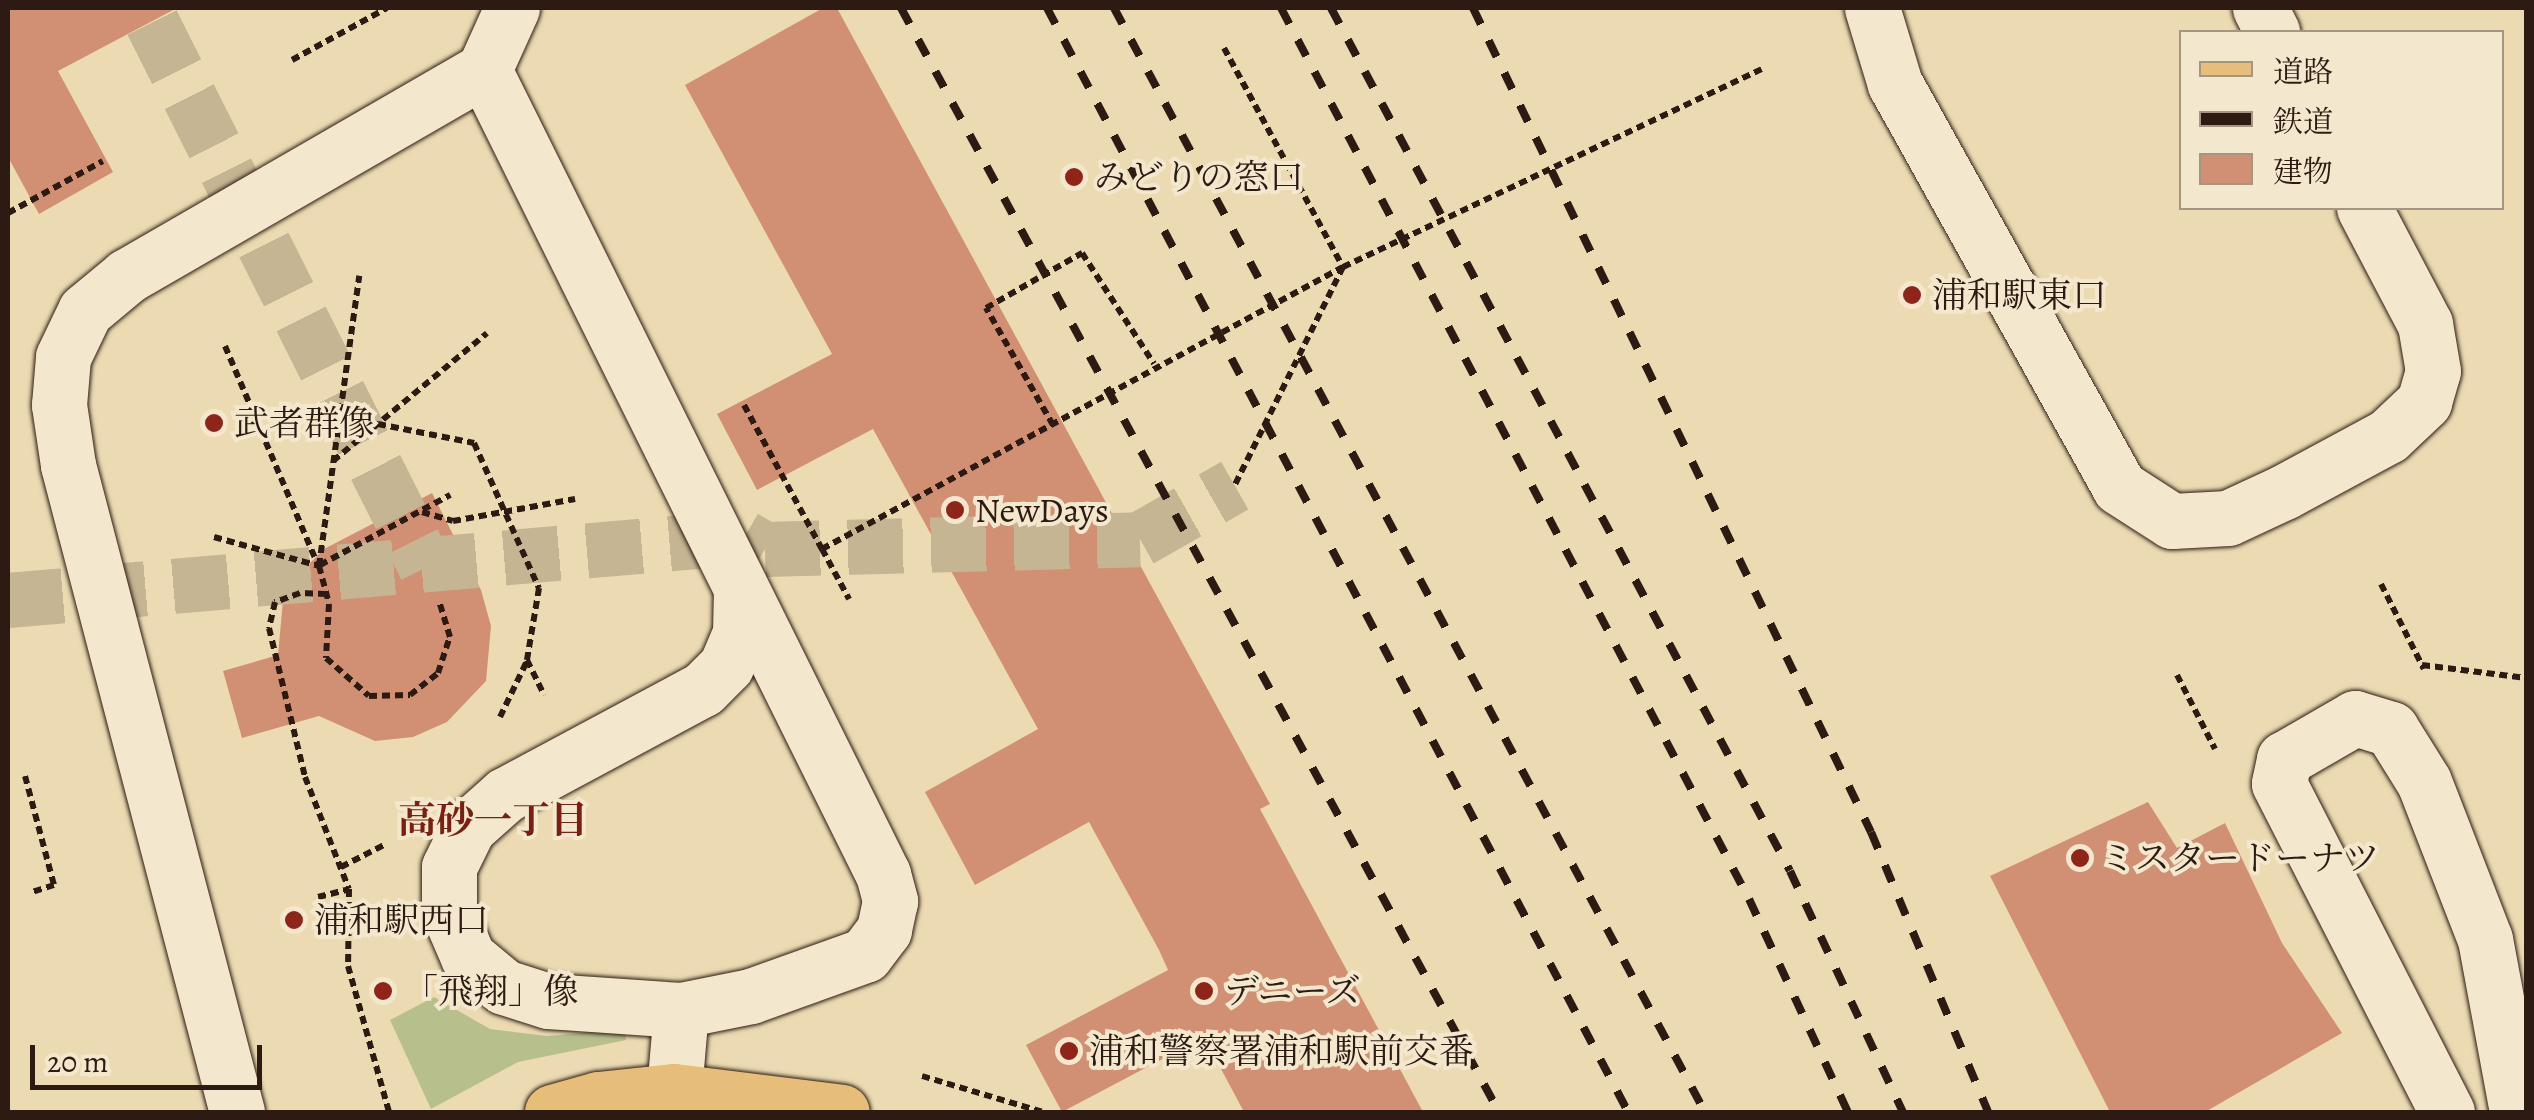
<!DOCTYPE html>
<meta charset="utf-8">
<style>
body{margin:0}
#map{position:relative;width:2534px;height:1120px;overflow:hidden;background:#ecdbb2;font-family:Alegreya,"Noto Serif JP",serif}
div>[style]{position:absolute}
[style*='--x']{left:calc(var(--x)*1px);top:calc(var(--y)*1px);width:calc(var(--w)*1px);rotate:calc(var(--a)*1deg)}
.green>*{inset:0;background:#b7c08d}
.building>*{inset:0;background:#d19073}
.street-tunnel>*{height:55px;margin-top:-27.5px;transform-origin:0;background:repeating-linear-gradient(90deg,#c6b592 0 55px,transparent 0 83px)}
.path>*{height:6px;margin-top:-3px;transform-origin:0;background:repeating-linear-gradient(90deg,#2d1b13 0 8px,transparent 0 13px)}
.roads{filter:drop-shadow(0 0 2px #2d1b13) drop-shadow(0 0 2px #2d1b13)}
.secondary>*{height:55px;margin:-27.5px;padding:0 27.5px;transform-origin:27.5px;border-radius:27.5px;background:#f3e8cd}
.primary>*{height:55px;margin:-27.5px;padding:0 27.5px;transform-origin:27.5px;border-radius:27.5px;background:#e6be79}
.rail>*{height:8px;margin-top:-4px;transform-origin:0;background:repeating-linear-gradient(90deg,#2d1b13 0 18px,transparent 0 36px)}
.dots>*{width:28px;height:28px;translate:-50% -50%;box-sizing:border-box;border:5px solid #f3e8cd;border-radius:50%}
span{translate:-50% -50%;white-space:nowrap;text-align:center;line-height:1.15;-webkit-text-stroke:8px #f3e8cd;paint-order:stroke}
.poi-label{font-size:35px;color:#2d1b13}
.left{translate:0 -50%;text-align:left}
.neighbourhood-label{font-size:38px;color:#7a1f14;font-weight:700}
.frame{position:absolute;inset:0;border:10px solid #2d1b13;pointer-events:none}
.legend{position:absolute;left:2179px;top:30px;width:325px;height:180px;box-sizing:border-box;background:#f3e8cd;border:2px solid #a49683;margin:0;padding:12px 18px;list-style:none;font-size:30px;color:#2d1b13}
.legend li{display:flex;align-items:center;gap:20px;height:50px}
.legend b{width:50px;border:2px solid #a49683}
.scale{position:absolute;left:30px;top:1045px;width:232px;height:45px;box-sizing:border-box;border:5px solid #2d1b13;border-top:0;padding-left:12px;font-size:30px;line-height:35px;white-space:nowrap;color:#2d1b13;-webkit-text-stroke:8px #f3e8cd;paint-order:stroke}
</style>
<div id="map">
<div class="green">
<i style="clip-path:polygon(434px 997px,490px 1029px,547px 1036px,625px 1029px,626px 1040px,518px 1062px,431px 1109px,390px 1020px)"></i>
</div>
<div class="building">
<i style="clip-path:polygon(8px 8px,177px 8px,58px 71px,113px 172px,39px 214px,8px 157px)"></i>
<i style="clip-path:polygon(823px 8px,837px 8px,1270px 804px,1260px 809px,1423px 1112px,1244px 1112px,1204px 1037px,1062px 1112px,1026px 1045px,1168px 970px,1159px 950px,1089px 822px,975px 885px,925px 792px,1038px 729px,873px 429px,757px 490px,717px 414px,832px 354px,685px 85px)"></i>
<i style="clip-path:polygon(432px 493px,481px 590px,491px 626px,486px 681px,447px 722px,413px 737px,375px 741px,319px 716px,242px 738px,223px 671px,278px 655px,284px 589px,324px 549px)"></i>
<i style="clip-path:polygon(2148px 802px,2177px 848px,2225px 823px,2282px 943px,2342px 1033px,2205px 1112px,2110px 1112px,1990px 876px)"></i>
</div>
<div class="street-tunnel">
<i style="--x:152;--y:22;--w:610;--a:63.31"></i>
<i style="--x:8;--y:600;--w:739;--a:-4.89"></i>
<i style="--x:744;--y:537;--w:24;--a:30"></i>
<i style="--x:765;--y:549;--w:375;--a:-1.5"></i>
<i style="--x:1140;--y:539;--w:109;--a:-29.6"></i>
</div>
<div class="path">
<i style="--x:1224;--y:48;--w:249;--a:61.5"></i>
<i style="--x:1343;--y:267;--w:243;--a:116.4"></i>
<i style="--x:292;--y:60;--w:108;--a:-28.7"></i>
<i style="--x:8;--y:213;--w:108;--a:-28.7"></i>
<i style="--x:225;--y:346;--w:238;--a:67"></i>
<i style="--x:744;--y:405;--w:164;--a:61.6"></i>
<i style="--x:822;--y:549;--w:592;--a:-28.43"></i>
<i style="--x:1343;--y:267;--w:463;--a:-25.3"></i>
<i style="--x:378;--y:424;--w:98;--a:11.2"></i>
<i style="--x:474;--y:443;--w:159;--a:65.9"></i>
<i style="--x:539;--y:588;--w:73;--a:99.5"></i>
<i style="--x:527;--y:660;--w:39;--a:64"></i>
<i style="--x:1053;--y:425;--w:135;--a:-119.8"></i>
<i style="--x:986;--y:308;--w:111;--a:-29.8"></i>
<i style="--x:1082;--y:253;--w:132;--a:57"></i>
<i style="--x:333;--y:461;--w:200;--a:-39.7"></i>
<i style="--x:422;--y:512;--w:32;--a:16"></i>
<i style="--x:453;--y:521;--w:124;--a:-10.2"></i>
<i style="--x:214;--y:537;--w:109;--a:15.4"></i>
<i style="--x:319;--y:566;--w:39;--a:75"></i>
<i style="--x:329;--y:604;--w:54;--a:93.2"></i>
<i style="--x:326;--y:658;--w:57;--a:41.5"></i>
<i style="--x:369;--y:696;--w:41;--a:-1.4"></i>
<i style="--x:410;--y:695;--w:36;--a:-38"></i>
<i style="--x:438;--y:673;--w:38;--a:-72"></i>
<i style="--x:450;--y:637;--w:38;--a:-107"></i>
<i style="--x:822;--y:549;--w:57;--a:61.6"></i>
<i style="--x:320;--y:565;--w:148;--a:-28.3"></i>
<i style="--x:319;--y:566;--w:293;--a:-82.1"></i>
<i style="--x:2381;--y:584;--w:95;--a:63.2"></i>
<i style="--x:326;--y:594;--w:26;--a:-178"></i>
<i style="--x:300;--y:593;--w:27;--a:160"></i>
<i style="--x:275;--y:602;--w:27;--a:103"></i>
<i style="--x:269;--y:628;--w:153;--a:76.4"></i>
<i style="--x:305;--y:777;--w:120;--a:68.6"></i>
<i style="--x:349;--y:889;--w:77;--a:90.7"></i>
<i style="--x:348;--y:966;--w:152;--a:74.3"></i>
<i style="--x:2422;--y:665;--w:105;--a:7.1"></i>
<i style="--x:2177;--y:675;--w:83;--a:62.8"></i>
<i style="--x:500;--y:717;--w:62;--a:-64.3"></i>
<i style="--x:25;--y:776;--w:113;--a:75.1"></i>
<i style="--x:54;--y:885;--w:25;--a:162"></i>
<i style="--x:341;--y:867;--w:48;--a:-27.1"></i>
<i style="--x:318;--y:897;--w:32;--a:-14"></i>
<i style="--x:922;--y:1076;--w:126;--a:16.6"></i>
</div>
<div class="roads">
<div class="secondary">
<i style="--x:1872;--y:8;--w:79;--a:73.2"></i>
<i style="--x:1895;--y:84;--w:461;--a:60.9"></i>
<i style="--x:2119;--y:487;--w:63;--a:32.7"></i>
<i style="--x:2172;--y:521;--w:56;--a:-3.1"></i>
<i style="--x:2228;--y:518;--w:62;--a:-24.9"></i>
<i style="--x:2284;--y:492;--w:118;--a:-28.3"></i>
<i style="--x:2388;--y:436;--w:50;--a:-43.4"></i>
<i style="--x:2424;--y:402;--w:32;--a:-74"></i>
<i style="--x:2433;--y:371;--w:48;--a:-99.7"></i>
<i style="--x:2425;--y:324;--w:131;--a:-117.7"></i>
<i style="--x:2260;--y:8;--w:27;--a:63"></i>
<i style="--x:484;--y:70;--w:68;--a:-65.7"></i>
<i style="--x:674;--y:1091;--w:81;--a:-85.1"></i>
<i style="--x:237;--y:1112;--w:669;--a:-104.64"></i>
<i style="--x:68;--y:465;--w:61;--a:-98.5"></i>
<i style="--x:59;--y:405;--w:48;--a:-85.2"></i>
<i style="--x:63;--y:357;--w:51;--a:-64.4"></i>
<i style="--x:85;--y:311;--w:55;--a:-39.8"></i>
<i style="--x:127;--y:276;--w:412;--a:-30"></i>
<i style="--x:484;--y:70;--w:898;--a:63.61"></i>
<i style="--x:883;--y:874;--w:28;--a:75"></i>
<i style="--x:890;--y:901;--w:30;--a:102"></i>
<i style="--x:884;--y:930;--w:31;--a:127"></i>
<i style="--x:865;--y:955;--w:121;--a:160.2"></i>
<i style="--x:751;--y:996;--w:71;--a:168.7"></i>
<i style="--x:681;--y:1010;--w:133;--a:-176.1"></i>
<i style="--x:548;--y:1001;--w:46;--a:-162.3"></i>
<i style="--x:504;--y:987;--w:47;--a:-140.2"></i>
<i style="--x:468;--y:957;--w:48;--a:-113.4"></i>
<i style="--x:449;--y:913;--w:46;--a:-90"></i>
<i style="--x:449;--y:867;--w:43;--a:-64"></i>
<i style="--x:468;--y:828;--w:50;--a:-41.7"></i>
<i style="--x:505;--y:795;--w:225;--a:-28.2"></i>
<i style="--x:703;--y:689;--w:33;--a:-45"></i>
<i style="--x:726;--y:666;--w:36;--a:-67"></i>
<i style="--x:740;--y:633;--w:43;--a:-88.7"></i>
<i style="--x:2447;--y:1112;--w:369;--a:-117.1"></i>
<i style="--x:2279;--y:783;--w:25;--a:-78"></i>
<i style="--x:2284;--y:759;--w:82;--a:-30"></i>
<i style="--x:2355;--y:718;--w:38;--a:17"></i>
<i style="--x:2391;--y:729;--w:62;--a:58.1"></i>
<i style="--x:2424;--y:782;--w:168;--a:68.8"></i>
<i style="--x:2485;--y:939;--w:176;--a:79.5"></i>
</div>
<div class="primary">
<i style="--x:552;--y:1112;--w:48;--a:-15.8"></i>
<i style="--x:598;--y:1099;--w:76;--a:-6"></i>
<i style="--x:674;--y:1091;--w:169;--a:7.1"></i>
</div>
</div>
<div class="rail">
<i style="--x:901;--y:8;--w:1256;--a:61.56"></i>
<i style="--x:1047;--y:8;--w:1248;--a:62.24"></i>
<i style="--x:1114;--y:8;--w:1252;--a:61.84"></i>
<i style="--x:1281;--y:8;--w:1006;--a:62.29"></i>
<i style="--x:1749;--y:899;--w:235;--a:65.1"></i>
<i style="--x:1331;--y:8;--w:977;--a:61.99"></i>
<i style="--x:1790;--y:871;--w:266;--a:64.9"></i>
<i style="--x:1473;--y:8;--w:915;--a:64.22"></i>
<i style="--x:1871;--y:832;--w:303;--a:67.3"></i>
</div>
<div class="dots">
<i style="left:1074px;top:177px;background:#8f2418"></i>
<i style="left:1912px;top:295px;background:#8f2418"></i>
<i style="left:214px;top:423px;background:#8f2418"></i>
<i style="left:955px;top:510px;background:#8f2418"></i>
<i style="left:2080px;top:858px;background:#8f2418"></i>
<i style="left:294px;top:920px;background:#8f2418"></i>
<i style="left:383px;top:991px;background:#8f2418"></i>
<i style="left:1204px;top:991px;background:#8f2418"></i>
<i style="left:1069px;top:1051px;background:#8f2418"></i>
</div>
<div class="poi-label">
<span class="left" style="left:1094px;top:177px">みどりの窓口</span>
<span class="left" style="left:1932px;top:295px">浦和駅東口</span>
<span class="left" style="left:234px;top:423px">武者群像</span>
<span class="left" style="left:975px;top:510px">NewDays</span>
<span class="left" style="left:2100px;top:858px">ミスタードーナツ</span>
<span class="left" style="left:314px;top:920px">浦和駅西口</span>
<span class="left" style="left:403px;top:991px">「飛翔」像</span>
<span class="left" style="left:1224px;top:991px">デニーズ</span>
<span class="left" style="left:1089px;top:1051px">浦和警察署浦和駅前交番</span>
</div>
<div class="neighbourhood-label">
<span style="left:493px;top:821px">高砂一丁目</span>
</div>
<div class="frame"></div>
<ul class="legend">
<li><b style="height:12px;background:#e6be79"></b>道路</li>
<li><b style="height:12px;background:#2d1b13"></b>鉄道</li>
<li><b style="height:28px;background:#d19073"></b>建物</li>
</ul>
<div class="scale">20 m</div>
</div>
